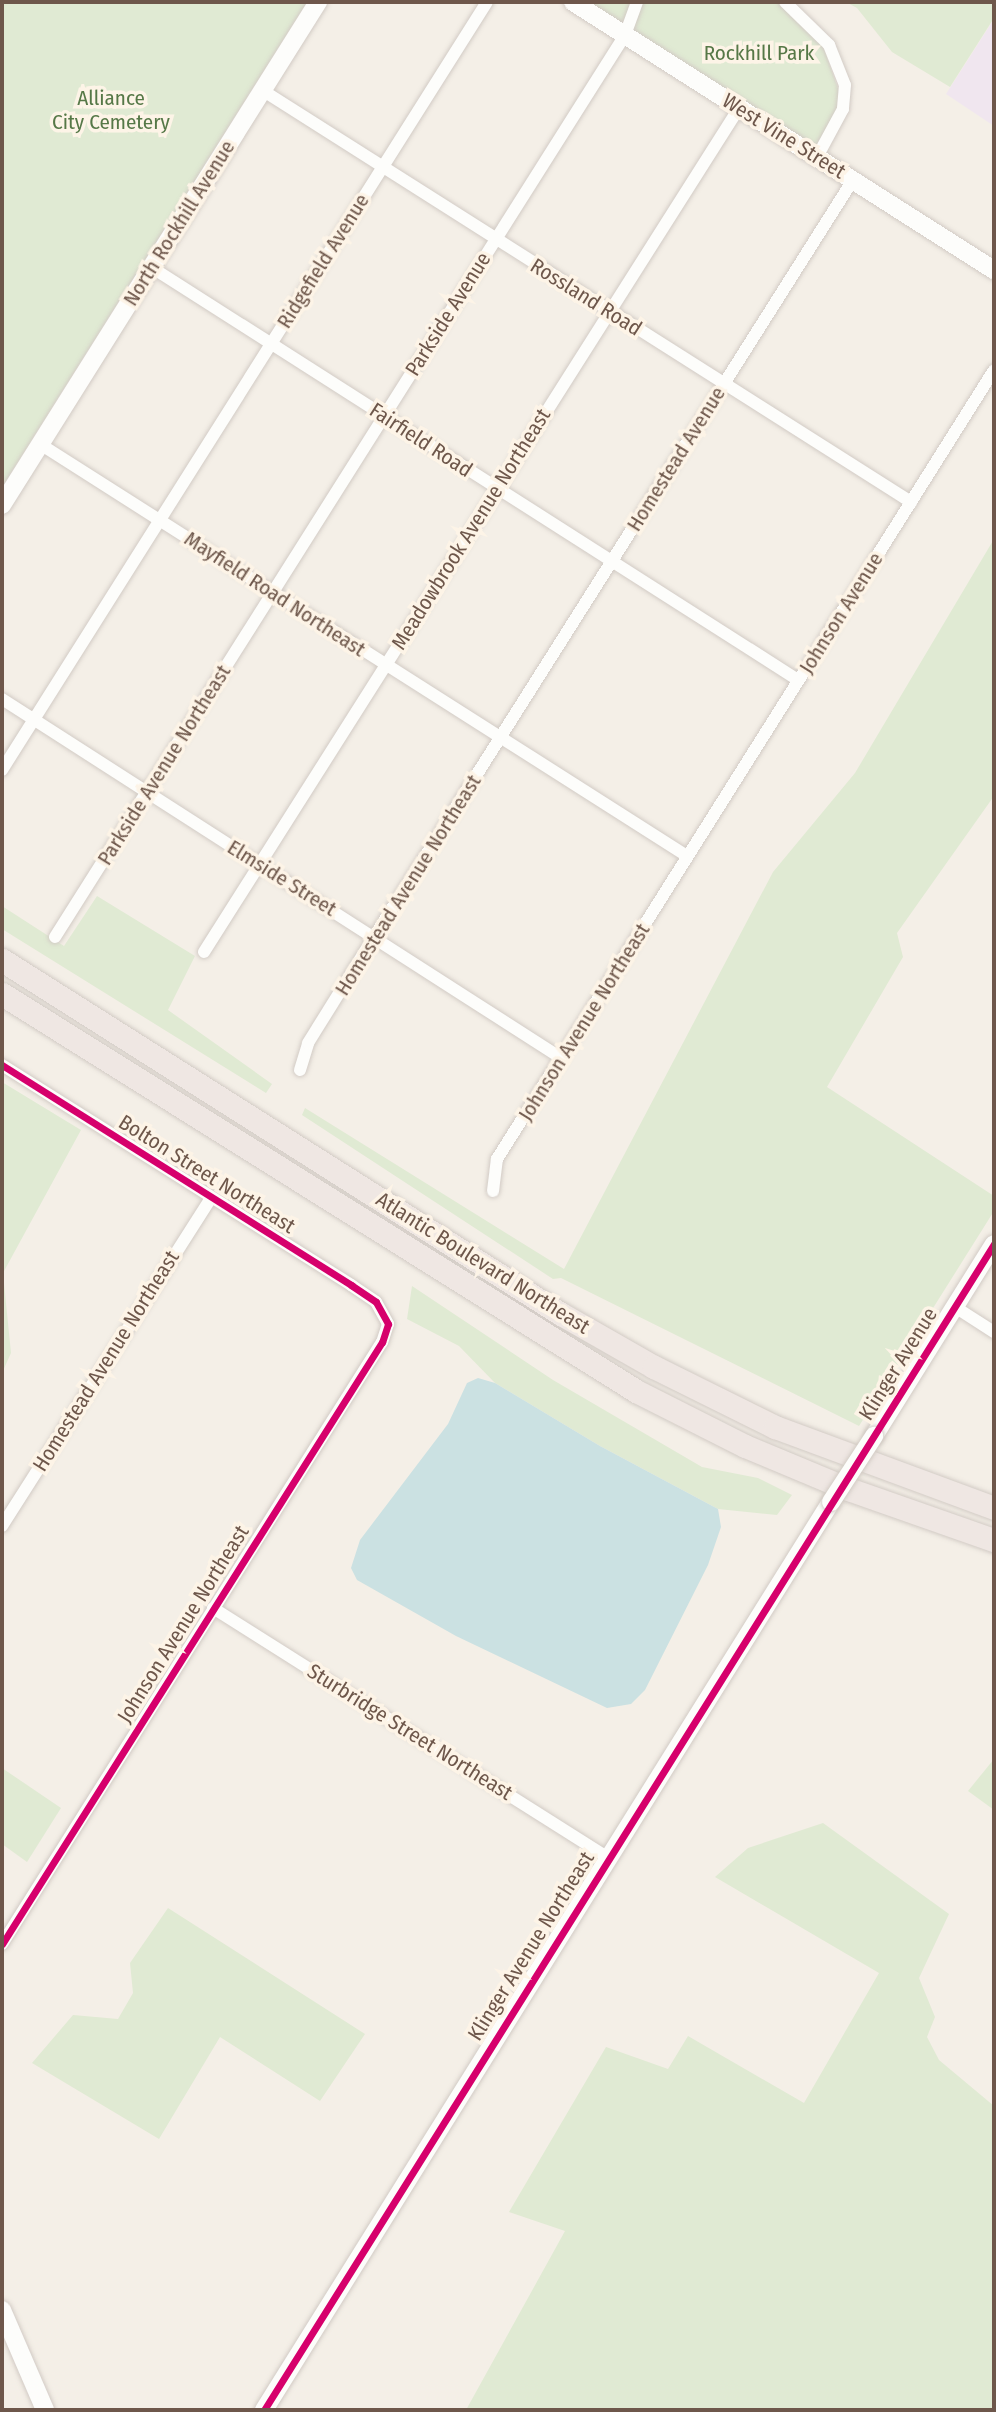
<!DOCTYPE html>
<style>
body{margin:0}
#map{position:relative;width:996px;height:2412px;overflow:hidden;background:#f4efe7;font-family:"Fira Sans Condensed",sans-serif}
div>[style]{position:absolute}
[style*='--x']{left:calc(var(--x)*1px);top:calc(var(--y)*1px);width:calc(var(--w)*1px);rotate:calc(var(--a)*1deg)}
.education>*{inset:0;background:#f0e6ef}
.green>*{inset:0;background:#e0ead3}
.water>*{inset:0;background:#cbe1e2}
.roads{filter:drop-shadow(0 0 2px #d2cbc5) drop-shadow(0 0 2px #d2cbc5)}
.street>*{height:12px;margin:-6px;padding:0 6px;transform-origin:6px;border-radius:6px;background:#fdfdfb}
.secondary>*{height:18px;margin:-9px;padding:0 9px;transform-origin:9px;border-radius:9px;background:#fdfdfb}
.highway>*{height:23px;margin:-11.5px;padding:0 11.5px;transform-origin:11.5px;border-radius:11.5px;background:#efe7e3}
.bridges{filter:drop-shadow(0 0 2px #d2cbc4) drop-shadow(0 0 2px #d2cbc4)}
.secondary-bridge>*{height:18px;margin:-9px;padding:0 9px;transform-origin:9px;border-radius:9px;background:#fdfdfb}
.cycleway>*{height:7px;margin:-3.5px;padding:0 3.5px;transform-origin:3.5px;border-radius:3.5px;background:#d6006c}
span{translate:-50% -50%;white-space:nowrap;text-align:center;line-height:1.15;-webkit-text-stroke:7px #fdf4e7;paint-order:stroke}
.park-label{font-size:21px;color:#567847}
.street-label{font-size:21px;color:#6e574b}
.frame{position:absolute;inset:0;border:4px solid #6e574b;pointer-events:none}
</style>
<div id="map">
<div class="education">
<i style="clip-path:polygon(994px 19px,994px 126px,946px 94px)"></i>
</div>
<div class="green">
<i style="clip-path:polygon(2px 2px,307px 2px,2px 487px)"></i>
<i style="clip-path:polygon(584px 2px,778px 2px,820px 38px,842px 100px,815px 149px)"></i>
<i style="clip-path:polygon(846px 2px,994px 2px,994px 18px,950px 87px,892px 52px,857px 8px)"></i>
<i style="clip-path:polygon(994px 539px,994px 796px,897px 933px,903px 957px,827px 1087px,994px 1196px,994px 1211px,859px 1426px,561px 1278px,553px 1279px,302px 1115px,305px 1108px,564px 1269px,773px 872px,855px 773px)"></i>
<i style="clip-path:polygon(97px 896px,195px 956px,168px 1010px,272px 1084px,266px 1093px,2px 929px,2px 906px,64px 946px)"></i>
<i style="clip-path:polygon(2px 1082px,81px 1130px,3px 1273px,11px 1353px,2px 1373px)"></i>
<i style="clip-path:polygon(412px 1286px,553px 1380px,702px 1467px,758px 1478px,792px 1495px,777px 1515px,718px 1509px,600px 1446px,495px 1383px,459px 1346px,407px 1319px)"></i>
<i style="clip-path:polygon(994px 1759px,994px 1810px,968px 1791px)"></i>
<i style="clip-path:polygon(2px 1768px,61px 1808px,27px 1862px,2px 1844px)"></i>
<i style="clip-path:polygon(823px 1823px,949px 1914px,919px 1978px,935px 2017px,927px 2037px,939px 2060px,994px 2106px,994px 2410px,466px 2410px,565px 2231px,509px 2212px,606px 2047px,668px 2069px,688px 2036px,804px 2103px,879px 1973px,715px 1877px,748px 1848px)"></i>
<i style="clip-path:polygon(168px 1908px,365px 2034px,320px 2101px,220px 2037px,159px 2139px,32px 2063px,73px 2015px,118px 2019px,133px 1993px,130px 1963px)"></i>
</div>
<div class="water">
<i style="clip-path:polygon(478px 1378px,495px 1383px,600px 1446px,718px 1509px,721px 1527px,708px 1565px,645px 1690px,631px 1704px,607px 1708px,456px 1636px,357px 1580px,351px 1568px,360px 1540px,448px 1424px,467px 1383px)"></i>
</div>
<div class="roads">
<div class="street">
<i style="--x:785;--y:2;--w:62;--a:44.3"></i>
<i style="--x:829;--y:45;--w:43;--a:68.2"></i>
<i style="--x:845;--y:85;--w:24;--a:95"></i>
<i style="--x:843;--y:109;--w:55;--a:118.4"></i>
<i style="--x:262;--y:90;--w:769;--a:32.41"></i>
<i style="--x:151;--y:267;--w:768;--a:32.55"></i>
<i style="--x:40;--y:444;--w:767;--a:32.49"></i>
<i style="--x:2;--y:699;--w:664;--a:32.71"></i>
<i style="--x:2;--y:770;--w:908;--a:-57.73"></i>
<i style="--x:55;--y:937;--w:1067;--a:-57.71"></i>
<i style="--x:625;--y:35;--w:35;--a:-70"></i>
<i style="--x:204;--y:952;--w:999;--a:-57.63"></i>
<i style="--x:2;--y:1065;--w:413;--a:32.2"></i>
<i style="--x:351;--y:1285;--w:30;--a:34"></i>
<i style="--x:376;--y:1302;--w:25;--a:61"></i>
<i style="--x:388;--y:1324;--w:19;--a:108"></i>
<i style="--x:382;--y:1342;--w:712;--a:122.26"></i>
<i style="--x:300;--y:1070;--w:28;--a:-73"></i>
<i style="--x:308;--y:1043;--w:125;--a:-58.1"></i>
<i style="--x:374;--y:937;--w:896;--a:-57.68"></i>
<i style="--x:493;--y:1191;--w:32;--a:-83"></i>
<i style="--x:497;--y:1159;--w:932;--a:-57.79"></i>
<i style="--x:955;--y:1307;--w:46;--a:32.7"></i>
<i style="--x:2;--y:1526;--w:389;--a:-57.5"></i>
<i style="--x:213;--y:1608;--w:466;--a:32.3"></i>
</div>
<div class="secondary">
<i style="--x:573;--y:2;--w:499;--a:32.5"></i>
<i style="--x:2;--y:505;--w:594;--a:-57.86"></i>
<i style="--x:874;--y:1436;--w:226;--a:-58"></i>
<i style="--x:2;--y:2310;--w:109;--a:66.7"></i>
<i style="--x:264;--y:2410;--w:1070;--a:-58.02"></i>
</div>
<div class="highway">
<i style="--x:2;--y:960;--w:662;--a:32.35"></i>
<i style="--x:561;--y:1314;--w:107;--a:29.7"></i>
<i style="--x:654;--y:1367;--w:135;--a:26.4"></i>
<i style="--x:775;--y:1427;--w:233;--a:20.3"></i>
<i style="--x:2;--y:994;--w:748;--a:32.05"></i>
<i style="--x:636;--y:1391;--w:122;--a:26.8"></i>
<i style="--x:745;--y:1446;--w:112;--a:22.7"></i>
<i style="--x:848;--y:1489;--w:155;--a:19.3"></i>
</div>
</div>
<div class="bridges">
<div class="secondary-bridge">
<i style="--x:831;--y:1502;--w:79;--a:-56.9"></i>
</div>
</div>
<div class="cycleway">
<i style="--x:2;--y:1065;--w:413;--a:32.2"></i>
<i style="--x:351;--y:1285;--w:30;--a:34"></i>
<i style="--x:376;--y:1302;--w:25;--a:61"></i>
<i style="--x:388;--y:1324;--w:19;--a:108"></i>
<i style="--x:382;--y:1342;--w:712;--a:122.26"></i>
<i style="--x:264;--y:2410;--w:1376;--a:-57.95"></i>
</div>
<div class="park-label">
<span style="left:759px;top:53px">Rockhill Park</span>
<span style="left:111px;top:110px">Alliance<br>City Cemetery</span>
</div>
<div class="street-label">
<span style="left:784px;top:136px;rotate:32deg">West Vine Street</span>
<span style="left:179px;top:223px;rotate:-58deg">North Rockhill Avenue</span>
<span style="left:323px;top:261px;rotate:-58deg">Ridgefield Avenue</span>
<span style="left:586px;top:297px;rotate:32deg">Rossland Road</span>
<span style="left:448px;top:314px;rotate:-58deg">Parkside Avenue</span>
<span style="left:421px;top:440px;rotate:33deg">Fairfield Road</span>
<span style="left:676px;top:459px;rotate:-58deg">Homestead Avenue</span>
<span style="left:471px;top:529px;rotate:-58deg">Meadowbrook Avenue Northeast</span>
<span style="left:275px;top:594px;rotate:33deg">Mayfield Road Northeast</span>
<span style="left:841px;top:613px;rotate:-58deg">Johnson Avenue</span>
<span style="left:164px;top:765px;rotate:-58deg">Parkside Avenue Northeast</span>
<span style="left:282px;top:878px;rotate:32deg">Elmside Street</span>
<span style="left:408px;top:885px;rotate:-58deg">Homestead Avenue Northeast</span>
<span style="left:584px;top:1022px;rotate:-58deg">Johnson Avenue Northeast</span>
<span style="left:207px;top:1174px;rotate:32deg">Bolton Street Northeast</span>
<span style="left:483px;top:1263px;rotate:32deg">Atlantic Boulevard Northeast</span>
<span style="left:106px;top:1361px;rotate:-58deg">Homestead Avenue Northeast</span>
<span style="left:898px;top:1364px;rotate:-58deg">Klinger Avenue</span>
<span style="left:183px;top:1624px;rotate:-58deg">Johnson Avenue Northeast</span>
<span style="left:410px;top:1732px;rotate:32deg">Sturbridge Street Northeast</span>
<span style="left:531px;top:1946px;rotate:-58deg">Klinger Avenue Northeast</span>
</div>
<div class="frame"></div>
</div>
